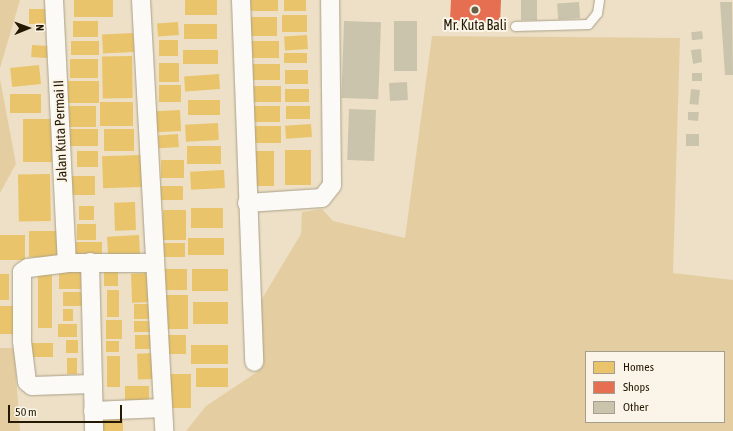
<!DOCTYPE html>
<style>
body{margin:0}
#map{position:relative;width:733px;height:431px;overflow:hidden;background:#ede0c6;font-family:"Asap Condensed",sans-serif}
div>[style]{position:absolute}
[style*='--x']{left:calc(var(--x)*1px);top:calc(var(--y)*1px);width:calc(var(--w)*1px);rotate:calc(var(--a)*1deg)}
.green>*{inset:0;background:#e4cea1}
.homes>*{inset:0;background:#e9c46a;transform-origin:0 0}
.shops>*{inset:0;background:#e76f51}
.building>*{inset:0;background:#cbc4ad;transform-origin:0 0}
.roads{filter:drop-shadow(0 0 1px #aaa089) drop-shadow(0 0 1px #aaa089)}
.service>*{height:9px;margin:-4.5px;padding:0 4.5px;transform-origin:4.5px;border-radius:4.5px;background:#fcfaf6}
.minor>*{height:18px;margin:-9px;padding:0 9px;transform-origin:9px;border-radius:9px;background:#fcfaf6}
.dots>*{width:11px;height:11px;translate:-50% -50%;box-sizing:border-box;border:2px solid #fbf5e9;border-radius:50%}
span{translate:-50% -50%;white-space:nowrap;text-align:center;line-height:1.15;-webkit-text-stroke:4px #fbf5e9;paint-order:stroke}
.poi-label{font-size:14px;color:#241902}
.street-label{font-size:14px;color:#241902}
.legend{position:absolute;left:585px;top:351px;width:140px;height:72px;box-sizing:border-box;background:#fbf5e9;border:1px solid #a59d8d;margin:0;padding:5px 7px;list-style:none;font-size:12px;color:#241902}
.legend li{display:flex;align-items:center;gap:8px;height:20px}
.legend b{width:20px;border:1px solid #a59d8d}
.north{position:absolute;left:8px;top:8px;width:40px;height:40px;-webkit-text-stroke:3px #fbf5e9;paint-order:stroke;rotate:89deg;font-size:11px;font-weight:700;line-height:16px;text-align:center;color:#241902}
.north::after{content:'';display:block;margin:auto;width:14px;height:18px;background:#241902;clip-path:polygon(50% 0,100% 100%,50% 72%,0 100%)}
.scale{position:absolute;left:8px;top:405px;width:114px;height:18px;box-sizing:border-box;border:2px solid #241902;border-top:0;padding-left:5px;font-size:12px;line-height:14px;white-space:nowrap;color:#241902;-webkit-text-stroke:3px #fbf5e9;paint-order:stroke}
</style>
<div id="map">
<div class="green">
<i style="clip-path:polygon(0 0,20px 0,0 68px)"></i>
<i style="clip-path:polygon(evenodd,432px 36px,680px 38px,673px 273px,733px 280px,733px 431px,186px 431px,206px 406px,257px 372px,260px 302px,301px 234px,302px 212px,322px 209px,333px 221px,405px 238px,432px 36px,586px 352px,724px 352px,724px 422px,586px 422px,586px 352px)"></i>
<i style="clip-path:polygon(0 79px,16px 164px,0 193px)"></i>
<i style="clip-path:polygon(0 348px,14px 348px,20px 431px,0 431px)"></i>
</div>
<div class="homes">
<i style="left:74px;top:0;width:39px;height:17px"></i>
<i style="left:185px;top:0;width:32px;height:15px"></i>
<i style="left:249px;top:0;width:29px;height:11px"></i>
<i style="left:284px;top:0;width:22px;height:11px"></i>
<i style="left:29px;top:9px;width:22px;height:15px"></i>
<i style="left:307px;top:15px;width:17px;height:25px;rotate:90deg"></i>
<i style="left:249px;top:17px;width:28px;height:19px"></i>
<i style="left:73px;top:21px;width:25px;height:16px"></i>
<i style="left:178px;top:22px;width:13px;height:21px;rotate:86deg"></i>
<i style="left:184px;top:24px;width:33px;height:15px"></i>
<i style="left:133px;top:33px;width:19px;height:31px;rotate:87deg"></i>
<i style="left:307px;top:35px;width:14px;height:23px;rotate:86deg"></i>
<i style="left:159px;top:40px;width:19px;height:16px"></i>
<i style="left:99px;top:41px;width:14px;height:28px;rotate:90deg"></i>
<i style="left:250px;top:41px;width:29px;height:17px"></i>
<i style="left:32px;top:45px;width:16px;height:12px;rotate:4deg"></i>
<i style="left:218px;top:50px;width:14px;height:35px;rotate:90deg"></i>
<i style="left:284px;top:53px;width:23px;height:10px"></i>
<i style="left:132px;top:56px;width:42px;height:30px;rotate:89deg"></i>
<i style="left:70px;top:59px;width:28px;height:19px"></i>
<i style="left:159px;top:63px;width:20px;height:19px"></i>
<i style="left:280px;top:64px;width:16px;height:29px;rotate:90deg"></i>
<i style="left:39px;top:65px;width:19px;height:29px;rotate:84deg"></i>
<i style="left:308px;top:70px;width:14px;height:23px;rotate:90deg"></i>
<i style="left:219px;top:74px;width:15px;height:35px;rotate:86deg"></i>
<i style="left:68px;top:81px;width:31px;height:22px"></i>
<i style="left:181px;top:85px;width:17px;height:22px;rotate:90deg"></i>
<i style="left:252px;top:86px;width:29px;height:16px"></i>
<i style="left:285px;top:89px;width:24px;height:13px"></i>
<i style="left:10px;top:94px;width:31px;height:19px"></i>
<i style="left:220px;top:100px;width:15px;height:32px;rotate:90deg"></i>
<i style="left:100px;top:102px;width:33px;height:24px"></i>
<i style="left:69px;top:106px;width:27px;height:21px"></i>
<i style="left:280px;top:106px;width:16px;height:27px;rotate:90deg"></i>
<i style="left:310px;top:106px;width:13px;height:24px;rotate:90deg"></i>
<i style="left:180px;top:110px;width:21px;height:25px;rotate:87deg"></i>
<i style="left:23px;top:119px;width:29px;height:43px"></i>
<i style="left:218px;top:123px;width:17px;height:33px;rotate:87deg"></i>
<i style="left:311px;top:124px;width:13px;height:26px;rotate:86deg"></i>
<i style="left:281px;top:126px;width:17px;height:29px;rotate:90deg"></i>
<i style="left:98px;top:129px;width:17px;height:28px;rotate:90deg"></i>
<i style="left:104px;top:129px;width:30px;height:22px"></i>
<i style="left:178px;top:134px;width:13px;height:20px;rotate:86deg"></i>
<i style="left:221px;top:146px;width:18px;height:34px;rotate:90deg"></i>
<i style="left:285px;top:150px;width:26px;height:35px"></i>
<i style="left:77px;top:151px;width:21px;height:16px"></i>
<i style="left:251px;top:151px;width:23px;height:35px"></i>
<i style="left:141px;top:155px;width:32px;height:39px;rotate:88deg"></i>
<i style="left:161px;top:160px;width:23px;height:18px"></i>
<i style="left:224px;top:170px;width:18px;height:34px;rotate:87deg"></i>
<i style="left:50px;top:174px;width:47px;height:32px;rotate:89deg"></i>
<i style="left:72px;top:176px;width:23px;height:19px"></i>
<i style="left:161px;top:186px;width:22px;height:14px"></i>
<i style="left:135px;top:202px;width:28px;height:21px;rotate:88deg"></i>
<i style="left:94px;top:206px;width:14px;height:15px;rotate:90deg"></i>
<i style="left:223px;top:208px;width:20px;height:32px;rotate:90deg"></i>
<i style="left:163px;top:210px;width:23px;height:30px"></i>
<i style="left:96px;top:224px;width:16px;height:19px;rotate:90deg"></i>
<i style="left:29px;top:231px;width:29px;height:26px"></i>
<i style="left:25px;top:235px;width:25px;height:25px;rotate:90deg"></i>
<i style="left:139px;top:235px;width:22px;height:32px;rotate:87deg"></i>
<i style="left:188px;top:238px;width:36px;height:17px"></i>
<i style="left:76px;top:242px;width:26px;height:14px"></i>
<i style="left:185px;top:243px;width:14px;height:26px;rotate:90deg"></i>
<i style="left:164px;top:269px;width:23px;height:21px"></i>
<i style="left:192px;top:269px;width:36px;height:22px"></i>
<i style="left:104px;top:270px;width:14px;height:16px"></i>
<i style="left:59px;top:271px;width:26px;height:18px"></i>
<i style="left:151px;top:273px;width:29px;height:20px;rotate:88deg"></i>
<i style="left:0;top:274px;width:9px;height:26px"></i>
<i style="left:38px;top:275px;width:14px;height:53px"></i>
<i style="left:107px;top:290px;width:12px;height:27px"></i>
<i style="left:84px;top:292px;width:14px;height:21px;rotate:90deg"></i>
<i style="left:166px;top:295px;width:22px;height:34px"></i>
<i style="left:228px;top:302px;width:22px;height:35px;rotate:90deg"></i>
<i style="left:156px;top:304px;width:15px;height:22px;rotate:90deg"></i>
<i style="left:0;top:306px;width:15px;height:28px"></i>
<i style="left:63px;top:309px;width:10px;height:12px"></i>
<i style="left:122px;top:320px;width:19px;height:16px;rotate:90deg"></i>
<i style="left:134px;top:321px;width:18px;height:11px"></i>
<i style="left:58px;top:324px;width:19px;height:13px"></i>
<i style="left:150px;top:335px;width:14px;height:15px;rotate:90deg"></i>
<i style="left:167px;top:335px;width:19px;height:19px"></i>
<i style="left:66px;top:340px;width:12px;height:13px"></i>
<i style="left:106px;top:341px;width:13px;height:11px"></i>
<i style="left:29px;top:343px;width:24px;height:14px"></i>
<i style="left:228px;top:345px;width:19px;height:37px;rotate:90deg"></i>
<i style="left:155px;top:353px;width:26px;height:18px;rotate:88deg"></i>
<i style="left:107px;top:356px;width:13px;height:31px"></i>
<i style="left:67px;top:358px;width:10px;height:16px"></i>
<i style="left:228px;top:368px;width:19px;height:32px;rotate:90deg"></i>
<i style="left:169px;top:374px;width:22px;height:34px"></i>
<i style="left:125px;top:386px;width:24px;height:17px"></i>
<i style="left:102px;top:419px;width:21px;height:12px"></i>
</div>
<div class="shops">
<i style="clip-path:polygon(451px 0,501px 0,500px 24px,450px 20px)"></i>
</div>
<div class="building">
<i style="left:521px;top:0;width:16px;height:20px"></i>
<i style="left:579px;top:2px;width:16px;height:22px;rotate:86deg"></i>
<i style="clip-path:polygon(720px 2px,732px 2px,733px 75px,725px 75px)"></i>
<i style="left:344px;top:21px;width:37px;height:77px;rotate:2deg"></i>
<i style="left:394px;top:21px;width:23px;height:50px"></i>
<i style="left:702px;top:31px;width:8px;height:11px;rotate:83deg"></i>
<i style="clip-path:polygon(701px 49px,702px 62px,693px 64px,691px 50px)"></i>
<i style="left:692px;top:73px;width:10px;height:8px"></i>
<i style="left:407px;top:82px;width:18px;height:18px;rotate:87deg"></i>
<i style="left:691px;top:89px;width:9px;height:15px;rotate:6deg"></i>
<i style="left:349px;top:109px;width:27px;height:51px;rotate:2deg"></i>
<i style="clip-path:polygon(688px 112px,699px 112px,698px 121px,688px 120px)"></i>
<i style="left:686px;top:134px;width:13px;height:12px"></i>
</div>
<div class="roads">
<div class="service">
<i style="--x:515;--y:26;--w:73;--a:-1.6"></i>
<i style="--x:588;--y:24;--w:14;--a:-51"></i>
<i style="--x:597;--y:13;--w:13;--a:-81"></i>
</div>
<div class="minor">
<i style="--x:54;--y:0;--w:263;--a:87.2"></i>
<i style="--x:141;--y:0;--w:432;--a:86.9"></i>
<i style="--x:241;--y:0;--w:362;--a:87.9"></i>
<i style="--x:247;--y:203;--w:75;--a:-3.8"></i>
<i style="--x:322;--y:198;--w:16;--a:-52"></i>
<i style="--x:332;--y:185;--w:185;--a:-90.6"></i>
<i style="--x:90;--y:262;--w:169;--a:88.6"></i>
<i style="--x:92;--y:384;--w:60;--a:178.1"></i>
<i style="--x:32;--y:386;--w:6;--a:-141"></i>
<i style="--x:27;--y:382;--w:41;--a:-97"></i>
<i style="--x:22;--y:341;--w:69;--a:-90"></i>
<i style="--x:22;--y:272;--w:7;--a:-34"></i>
<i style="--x:28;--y:268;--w:39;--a:-7"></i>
<i style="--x:67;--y:263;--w:87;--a:0"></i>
<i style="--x:93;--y:411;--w:70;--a:-2.5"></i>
</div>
</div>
<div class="dots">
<i style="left:475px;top:10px;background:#6a5f47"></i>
</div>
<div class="poi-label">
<span style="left:475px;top:25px">Mr. Kuta Bali</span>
</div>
<div class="street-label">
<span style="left:60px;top:131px;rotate:-92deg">Jalan Kuta Permai II</span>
</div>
<ul class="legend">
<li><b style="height:11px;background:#e9c46a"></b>Homes</li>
<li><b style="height:11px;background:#e76f51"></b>Shops</li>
<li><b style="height:11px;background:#cbc4ad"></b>Other</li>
</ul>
<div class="north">N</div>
<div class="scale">50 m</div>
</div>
